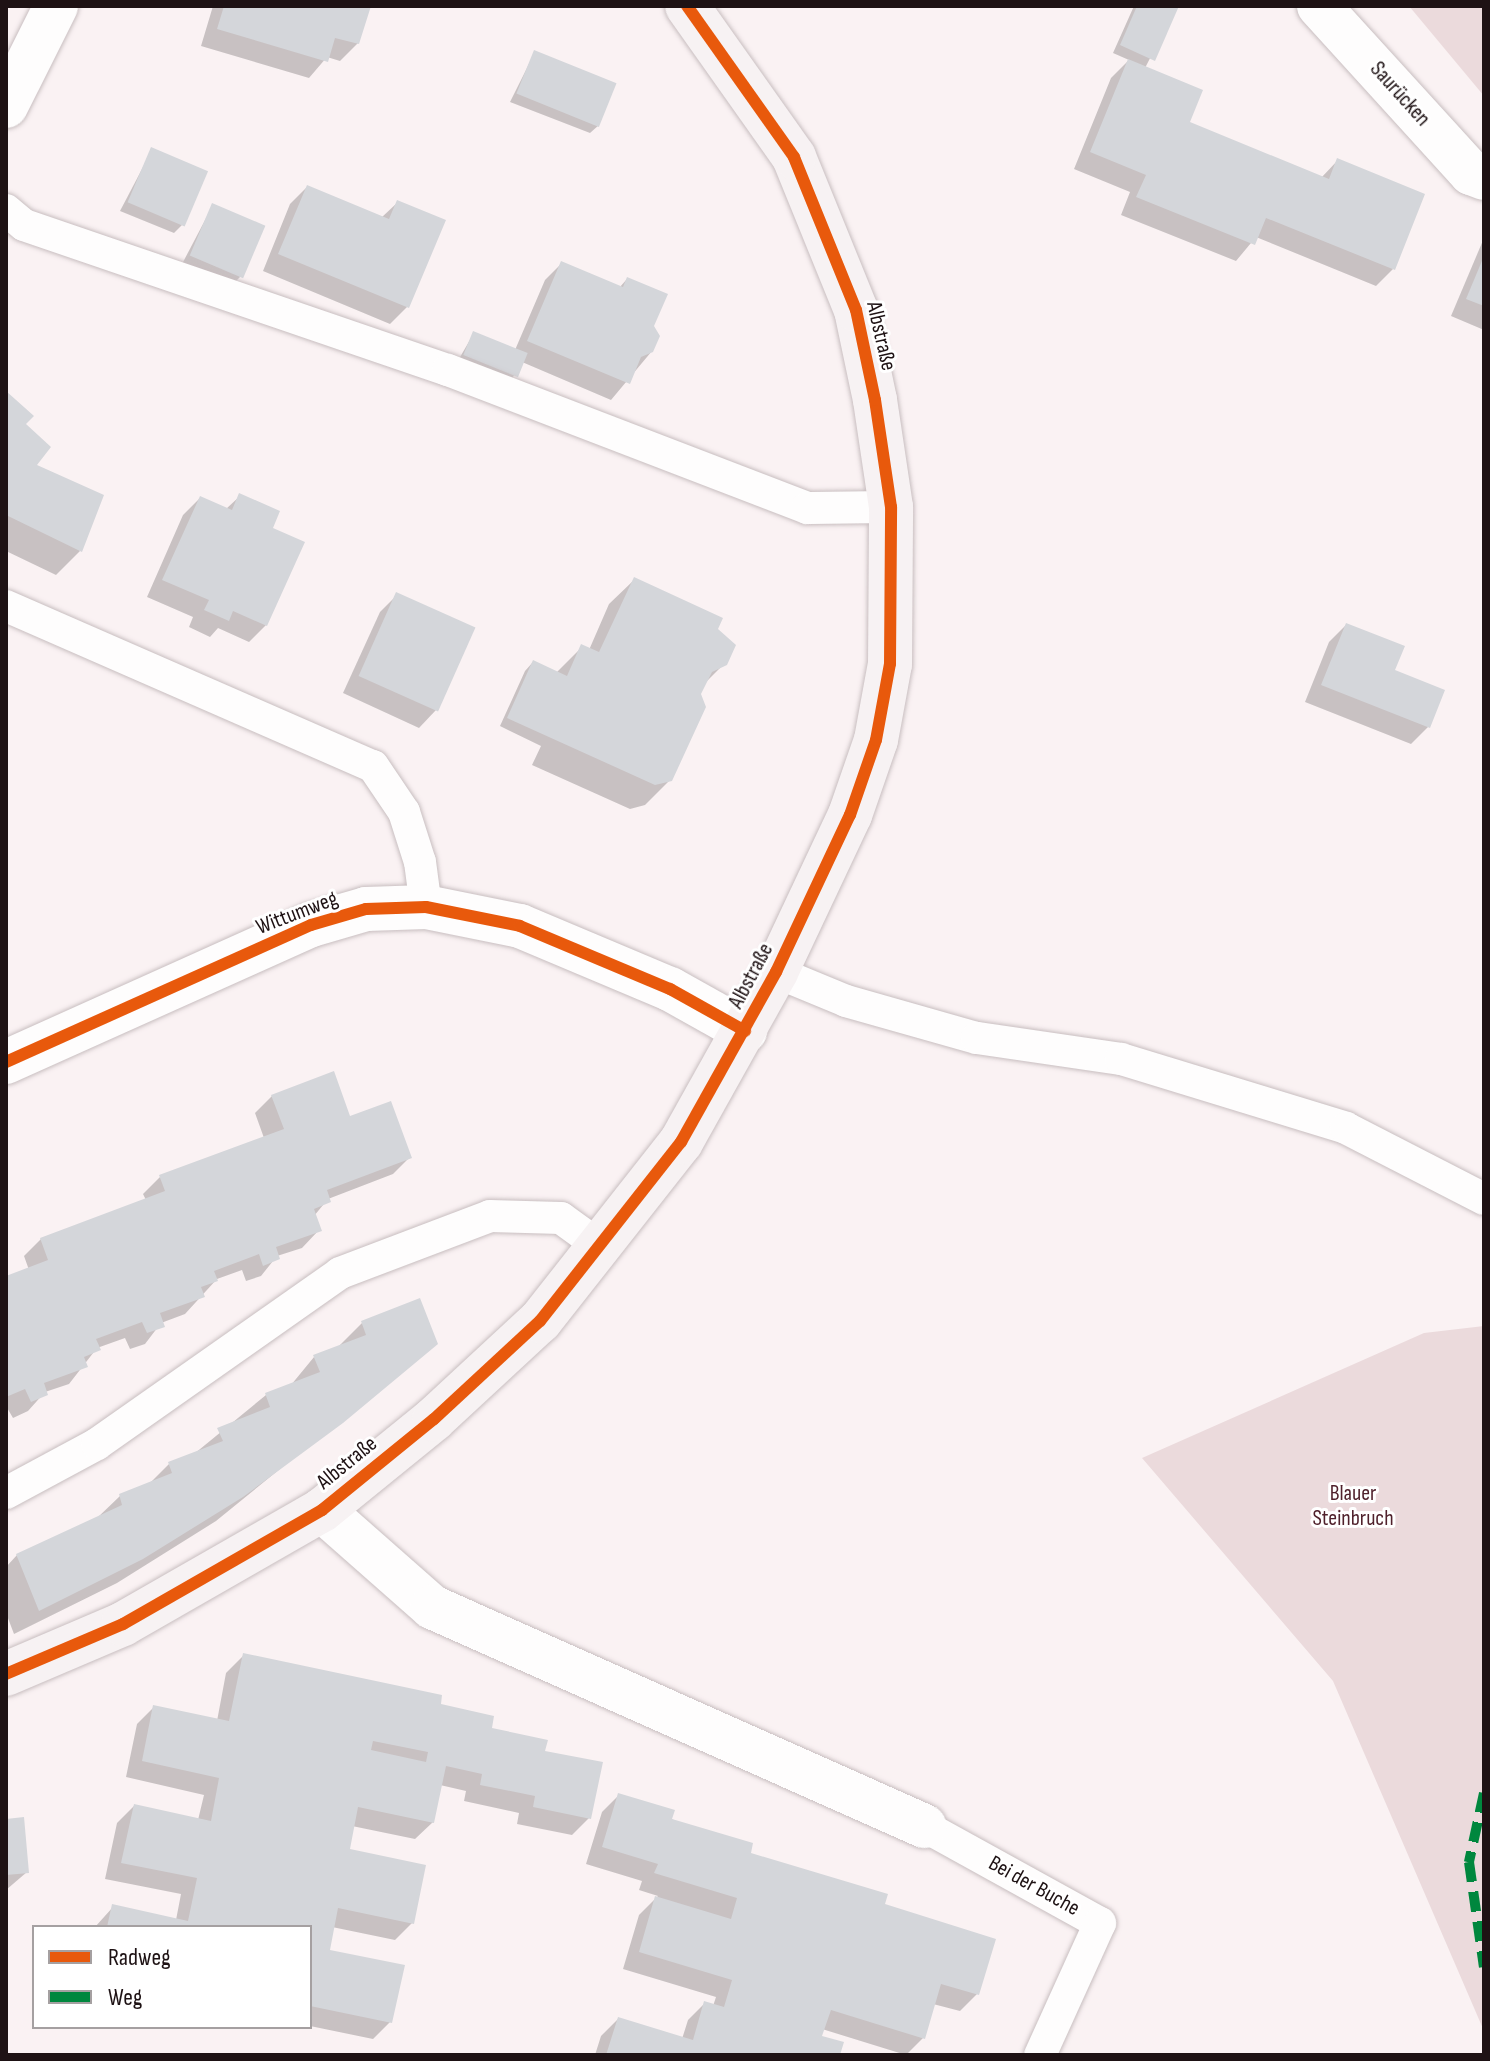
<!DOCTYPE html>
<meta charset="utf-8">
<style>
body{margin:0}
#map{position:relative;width:1490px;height:2061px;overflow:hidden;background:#faf2f3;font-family:"Sofia Sans Condensed",sans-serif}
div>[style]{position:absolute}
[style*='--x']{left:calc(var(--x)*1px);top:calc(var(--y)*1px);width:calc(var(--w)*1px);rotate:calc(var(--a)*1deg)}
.green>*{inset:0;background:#ebdadc}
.shadow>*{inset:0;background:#0003}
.building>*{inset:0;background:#d4d6da;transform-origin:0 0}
.roads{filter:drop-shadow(0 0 2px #c8bec0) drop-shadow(0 0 2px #c8bec0)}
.lane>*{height:32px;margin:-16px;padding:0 16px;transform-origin:16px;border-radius:16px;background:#fefdfd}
.street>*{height:44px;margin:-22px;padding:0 22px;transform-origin:22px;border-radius:22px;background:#fefdfd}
.secondary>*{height:44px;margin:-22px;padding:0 22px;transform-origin:22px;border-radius:22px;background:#f7f2f3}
.quiet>*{height:10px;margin-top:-5px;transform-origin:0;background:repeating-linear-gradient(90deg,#00873e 0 20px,transparent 0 30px)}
.cycleway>*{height:12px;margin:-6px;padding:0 6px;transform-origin:6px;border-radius:6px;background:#e8590c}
span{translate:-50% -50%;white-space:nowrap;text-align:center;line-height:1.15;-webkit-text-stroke:6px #fff;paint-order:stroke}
.street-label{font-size:22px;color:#1e1214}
.park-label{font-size:22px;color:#50212c}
.frame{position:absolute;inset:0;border:8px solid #1e1214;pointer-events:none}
.legend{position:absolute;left:32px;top:1925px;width:280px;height:104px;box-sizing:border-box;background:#fff;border:2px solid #a5a0a1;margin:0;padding:10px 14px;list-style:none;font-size:24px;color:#1e1214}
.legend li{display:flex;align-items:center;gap:16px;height:40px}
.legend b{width:40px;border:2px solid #a5a0a1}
</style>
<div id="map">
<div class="green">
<i style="clip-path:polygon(1409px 6px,1484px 6px,1484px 96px)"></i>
<i style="clip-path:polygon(1484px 1326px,1484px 2031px,1333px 1681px,1142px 1458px,1424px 1333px)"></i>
</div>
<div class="shadow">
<i style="clip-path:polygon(213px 6px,369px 6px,358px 43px,340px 61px,327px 57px,309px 78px,201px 46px)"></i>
<i style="clip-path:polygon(1134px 6px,1177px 6px,1145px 68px,1188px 123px,1321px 178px,1338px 160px,1393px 269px,1376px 286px,1256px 237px,1236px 261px,1121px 215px,1130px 192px,1074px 169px,1111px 78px,1129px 60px,1113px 53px)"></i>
<i style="clip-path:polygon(535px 52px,599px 125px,590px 133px,510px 102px)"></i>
<i style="clip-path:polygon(152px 150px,182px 225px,174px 233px,120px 211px)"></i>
<i style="clip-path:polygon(307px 187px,381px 218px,398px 202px,407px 307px,390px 324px,263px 271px,290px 204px)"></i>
<i style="clip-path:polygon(213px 205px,240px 277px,232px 285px,182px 264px)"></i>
<i style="clip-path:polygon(1484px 238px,1484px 330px,1451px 316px)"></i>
<i style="clip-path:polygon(562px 263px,619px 288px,627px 279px,652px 326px,652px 351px,611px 400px,522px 362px,508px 385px,456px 364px,474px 333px,515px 350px,545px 280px)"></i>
<i style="clip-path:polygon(6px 394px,23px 424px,34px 466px,80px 551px,56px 575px,6px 551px)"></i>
<i style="clip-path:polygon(240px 496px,266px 625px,249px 642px,218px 628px,210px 637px,189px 627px,193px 617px,147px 597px,183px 515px,200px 498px,226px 509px)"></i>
<i style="clip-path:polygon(634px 580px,716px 630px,725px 663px,703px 685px,670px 780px,645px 805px,630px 809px,532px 765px,541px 746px,500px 726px,525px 671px,533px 662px,556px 673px,582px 647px,589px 650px,609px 604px)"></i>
<i style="clip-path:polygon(397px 595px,436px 710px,419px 728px,343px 693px,380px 612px)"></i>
<i style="clip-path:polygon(1346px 625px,1393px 671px,1428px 727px,1411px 744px,1305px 702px,1329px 642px)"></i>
<i style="clip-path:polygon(272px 1096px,349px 1119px,410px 1157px,393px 1174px,328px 1199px,314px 1216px,319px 1230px,302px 1248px,277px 1256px,261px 1276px,246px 1281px,242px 1270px,217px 1279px,185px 1314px,161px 1323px,145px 1344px,130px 1349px,125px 1338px,97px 1348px,69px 1384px,45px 1392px,28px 1411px,13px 1418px,6px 1406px,6px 1278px,29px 1270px,24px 1256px,41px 1239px,146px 1200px,143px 1194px,160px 1177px,264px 1138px,255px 1113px)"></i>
<i style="clip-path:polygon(362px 1323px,435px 1343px,216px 1521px,117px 1583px,14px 1634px,6px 1613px,6px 1567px,17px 1555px,96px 1519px,120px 1496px,148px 1485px,169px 1464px,194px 1454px,266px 1395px,291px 1385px,314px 1357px,337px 1348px)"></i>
<i style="clip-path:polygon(243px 1656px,438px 1706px,543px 1752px,589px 1818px,572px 1835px,517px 1824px,519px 1813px,464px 1801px,466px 1791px,440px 1785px,433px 1822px,415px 1839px,352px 1826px,347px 1850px,412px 1923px,395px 1940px,332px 1927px,327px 1951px,390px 2022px,373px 2039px,310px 2026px,310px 1927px,95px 1927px,113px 1907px,176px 1920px,181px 1894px,105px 1879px,117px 1823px,134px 1806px,198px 1820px,204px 1795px,126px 1777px,137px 1724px,154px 1707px,217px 1721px,226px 1673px)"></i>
<i style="clip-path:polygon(619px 1795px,748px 1854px,882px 1906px,977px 1994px,960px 2011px,933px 2004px,923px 2038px,906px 2055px,822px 2029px,820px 2037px,838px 2055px,595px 2055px,601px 2036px,618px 2019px,682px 2039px,688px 2020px,705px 2003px,713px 2006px,716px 1997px,623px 1969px,639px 1915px,658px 1896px,639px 1890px,642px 1881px,586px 1864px,602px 1812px)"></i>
<i style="clip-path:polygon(6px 1821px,27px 1872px,6px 1890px)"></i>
</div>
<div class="building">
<i style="clip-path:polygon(224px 6px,371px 6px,359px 44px,335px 38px,328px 62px,217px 29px)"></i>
<i style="clip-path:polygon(1137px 6px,1179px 6px,1155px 61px,1120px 45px)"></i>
<i style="left:534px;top:50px;width:89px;height:47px;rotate:22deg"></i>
<i style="clip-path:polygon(1128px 59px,1203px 90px,1190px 122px,1329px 179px,1337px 158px,1425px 194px,1395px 270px,1266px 218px,1255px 245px,1136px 197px,1146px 175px,1090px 152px)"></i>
<i style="left:151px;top:147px;width:62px;height:60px;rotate:23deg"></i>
<i style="clip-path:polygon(307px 185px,389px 219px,397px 200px,446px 220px,409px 308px,278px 254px)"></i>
<i style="left:212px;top:203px;width:58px;height:57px;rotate:23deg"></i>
<i style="clip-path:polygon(1484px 256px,1484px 306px,1466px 299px)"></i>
<i style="clip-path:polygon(561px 261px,623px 287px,627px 277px,668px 294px,654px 326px,660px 336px,653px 352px,641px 357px,630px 384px,527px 341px)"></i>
<i style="left:473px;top:331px;width:59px;height:26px;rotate:22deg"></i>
<i style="clip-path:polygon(6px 391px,34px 416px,26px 424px,51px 447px,37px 465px,104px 495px,82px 552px,6px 515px)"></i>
<i style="clip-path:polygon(239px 493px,280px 511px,273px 528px,305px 542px,267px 626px,233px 611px,229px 621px,204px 610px,209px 600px,162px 580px,200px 496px,232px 510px)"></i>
<i style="clip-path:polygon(634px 577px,723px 618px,718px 629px,736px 645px,727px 665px,712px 672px,701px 694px,706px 707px,672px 781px,655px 785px,507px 718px,533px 660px,567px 676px,581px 644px,599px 652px)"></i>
<i style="left:396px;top:592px;width:87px;height:92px;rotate:24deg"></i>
<i style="clip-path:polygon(1346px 623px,1405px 646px,1395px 670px,1445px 690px,1430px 728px,1321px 685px)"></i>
<i style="clip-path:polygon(334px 1071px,350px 1116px,391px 1101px,412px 1158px,327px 1190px,331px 1202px,314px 1209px,322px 1231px,276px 1247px,280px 1259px,263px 1266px,259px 1254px,214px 1271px,218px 1281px,201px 1287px,205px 1297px,160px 1313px,165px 1327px,147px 1333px,142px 1322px,96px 1339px,101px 1350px,84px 1357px,88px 1367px,44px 1383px,48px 1395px,31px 1402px,25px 1389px,6px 1397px,6px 1276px,48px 1260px,40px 1238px,165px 1191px,159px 1175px,284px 1129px,271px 1095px)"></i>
<i style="clip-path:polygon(420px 1298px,438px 1344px,343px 1423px,243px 1497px,143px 1559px,39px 1611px,16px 1554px,122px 1505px,119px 1494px,172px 1473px,168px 1462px,223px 1441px,217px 1428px,270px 1407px,265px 1393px,320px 1372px,313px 1355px,366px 1335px,361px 1321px)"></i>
<i style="clip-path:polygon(evenodd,243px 1653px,442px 1695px,441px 1704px,494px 1716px,492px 1728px,548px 1740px,545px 1751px,603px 1762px,591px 1819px,533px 1807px,535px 1796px,480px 1785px,482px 1774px,446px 1766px,434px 1823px,358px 1807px,350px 1849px,426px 1865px,414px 1924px,338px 1908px,330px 1950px,405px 1965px,392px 2023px,310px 2006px,310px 1927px,107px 1927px,112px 1904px,188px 1921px,197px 1878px,121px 1863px,134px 1804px,211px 1821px,219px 1778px,142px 1761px,153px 1705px,229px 1721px,243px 1653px,373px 1741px,428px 1752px,426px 1762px,371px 1750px,373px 1741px)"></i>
<i style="clip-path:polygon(618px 1793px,675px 1810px,672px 1819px,753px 1843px,751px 1853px,888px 1894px,885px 1904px,996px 1939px,979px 1995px,941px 1984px,925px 2039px,831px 2010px,822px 2036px,844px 2042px,840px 2055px,606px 2055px,618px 2017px,693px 2040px,704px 2001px,724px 2007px,732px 1980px,639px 1952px,655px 1896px,731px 1919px,737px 1898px,654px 1873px,658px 1864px,602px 1847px)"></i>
<i style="clip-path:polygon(24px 1817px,29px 1873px,6px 1875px,6px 1819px)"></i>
</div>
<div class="roads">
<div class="lane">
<i style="--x:6;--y:210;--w:23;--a:40"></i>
<i style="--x:24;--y:225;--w:448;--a:18.9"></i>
<i style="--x:448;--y:370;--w:385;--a:21"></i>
<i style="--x:807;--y:508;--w:84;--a:-0.7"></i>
<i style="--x:6;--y:606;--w:400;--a:23.6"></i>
<i style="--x:373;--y:766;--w:55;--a:56"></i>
<i style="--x:404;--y:812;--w:52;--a:72.3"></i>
<i style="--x:420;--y:862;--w:45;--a:82.4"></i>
<i style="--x:776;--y:972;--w:76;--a:22.5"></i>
<i style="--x:846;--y:1001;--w:136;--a:15.8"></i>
<i style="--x:977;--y:1038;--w:146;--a:8.3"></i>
<i style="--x:1121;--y:1059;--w:235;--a:17"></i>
<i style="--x:1346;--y:1128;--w:155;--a:27.2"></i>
<i style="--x:6;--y:1493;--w:103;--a:-28.3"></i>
<i style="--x:97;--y:1444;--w:297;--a:-35.1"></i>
<i style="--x:340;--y:1273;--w:160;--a:-20.8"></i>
<i style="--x:490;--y:1216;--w:71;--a:1.6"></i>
<i style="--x:561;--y:1218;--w:49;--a:35.9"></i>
<i style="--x:924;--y:1826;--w:201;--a:28.9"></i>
<i style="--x:1100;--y:1923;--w:145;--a:114.4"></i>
</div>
<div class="street">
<i style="--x:1319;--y:6;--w:226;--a:47.7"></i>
<i style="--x:1471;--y:173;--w:14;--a:21"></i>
<i style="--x:6;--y:106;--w:112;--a:-63.4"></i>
<i style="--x:6;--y:1062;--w:334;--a:-24.2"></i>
<i style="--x:311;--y:925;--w:57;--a:-16.2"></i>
<i style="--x:366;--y:909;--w:60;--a:-1.9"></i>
<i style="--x:426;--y:907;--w:96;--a:11.4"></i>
<i style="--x:520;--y:926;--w:163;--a:22.8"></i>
<i style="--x:670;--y:989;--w:86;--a:29.2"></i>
<i style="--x:322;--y:1510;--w:147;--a:41.4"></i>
<i style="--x:432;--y:1607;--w:539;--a:23.99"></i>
</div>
<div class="secondary">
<i style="--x:6;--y:1674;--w:127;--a:-23.1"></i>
<i style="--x:123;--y:1624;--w:229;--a:-29.8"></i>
<i style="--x:322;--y:1510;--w:144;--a:-39.1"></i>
<i style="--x:434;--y:1419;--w:144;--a:-42.8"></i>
<i style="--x:540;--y:1321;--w:228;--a:-51.8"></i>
<i style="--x:681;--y:1142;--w:195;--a:-60.8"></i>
<i style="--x:776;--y:972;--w:174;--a:-64.8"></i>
<i style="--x:850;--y:815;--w:79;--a:-70.9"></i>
<i style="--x:876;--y:740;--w:77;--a:-79.6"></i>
<i style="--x:890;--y:664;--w:157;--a:-89.6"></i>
<i style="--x:891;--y:507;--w:108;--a:-98.5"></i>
<i style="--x:875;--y:400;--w:92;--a:-101.9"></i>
<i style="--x:856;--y:310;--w:165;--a:-112.1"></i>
<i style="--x:794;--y:157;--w:185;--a:-125.3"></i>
</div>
</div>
<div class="quiet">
<i style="--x:1484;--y:1793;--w:71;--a:102.3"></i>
<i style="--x:1469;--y:1862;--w:106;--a:81.9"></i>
</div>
<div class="cycleway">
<i style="--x:6;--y:1062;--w:334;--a:-24.2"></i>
<i style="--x:311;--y:925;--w:57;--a:-16.2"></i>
<i style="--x:366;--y:909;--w:60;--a:-1.9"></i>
<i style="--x:426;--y:907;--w:96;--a:11.4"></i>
<i style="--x:520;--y:926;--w:163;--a:22.8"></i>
<i style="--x:670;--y:989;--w:86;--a:29.2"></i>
<i style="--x:6;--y:1674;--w:127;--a:-23.1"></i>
<i style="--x:123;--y:1624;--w:229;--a:-29.8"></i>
<i style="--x:322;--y:1510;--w:144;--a:-39.1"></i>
<i style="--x:434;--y:1419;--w:144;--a:-42.8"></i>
<i style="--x:540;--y:1321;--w:228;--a:-51.8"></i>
<i style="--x:681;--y:1142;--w:195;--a:-60.8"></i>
<i style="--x:776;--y:972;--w:174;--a:-64.8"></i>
<i style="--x:850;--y:815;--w:79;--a:-70.9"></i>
<i style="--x:876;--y:740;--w:77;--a:-79.6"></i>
<i style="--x:890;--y:664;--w:157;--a:-89.6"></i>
<i style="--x:891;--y:507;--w:108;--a:-98.5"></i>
<i style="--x:875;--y:400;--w:92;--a:-101.9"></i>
<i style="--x:856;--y:310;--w:165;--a:-112.1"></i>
<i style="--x:794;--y:157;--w:185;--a:-125.3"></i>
</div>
<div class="street-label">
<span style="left:1400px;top:94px;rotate:48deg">Saurücken</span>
<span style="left:881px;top:336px;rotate:77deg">Albstraße</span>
<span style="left:297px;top:913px;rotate:-21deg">Wittumweg</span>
<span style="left:751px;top:976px;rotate:-62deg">Albstraße</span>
<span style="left:347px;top:1463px;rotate:-39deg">Albstraße</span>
<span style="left:1034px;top:1886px;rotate:29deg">Bei der Buche</span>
</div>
<div class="park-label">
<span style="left:1353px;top:1506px">Blauer<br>Steinbruch</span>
</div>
<div class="frame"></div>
<ul class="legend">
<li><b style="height:10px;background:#e8590c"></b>Radweg</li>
<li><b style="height:10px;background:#00873e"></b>Weg</li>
</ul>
</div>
